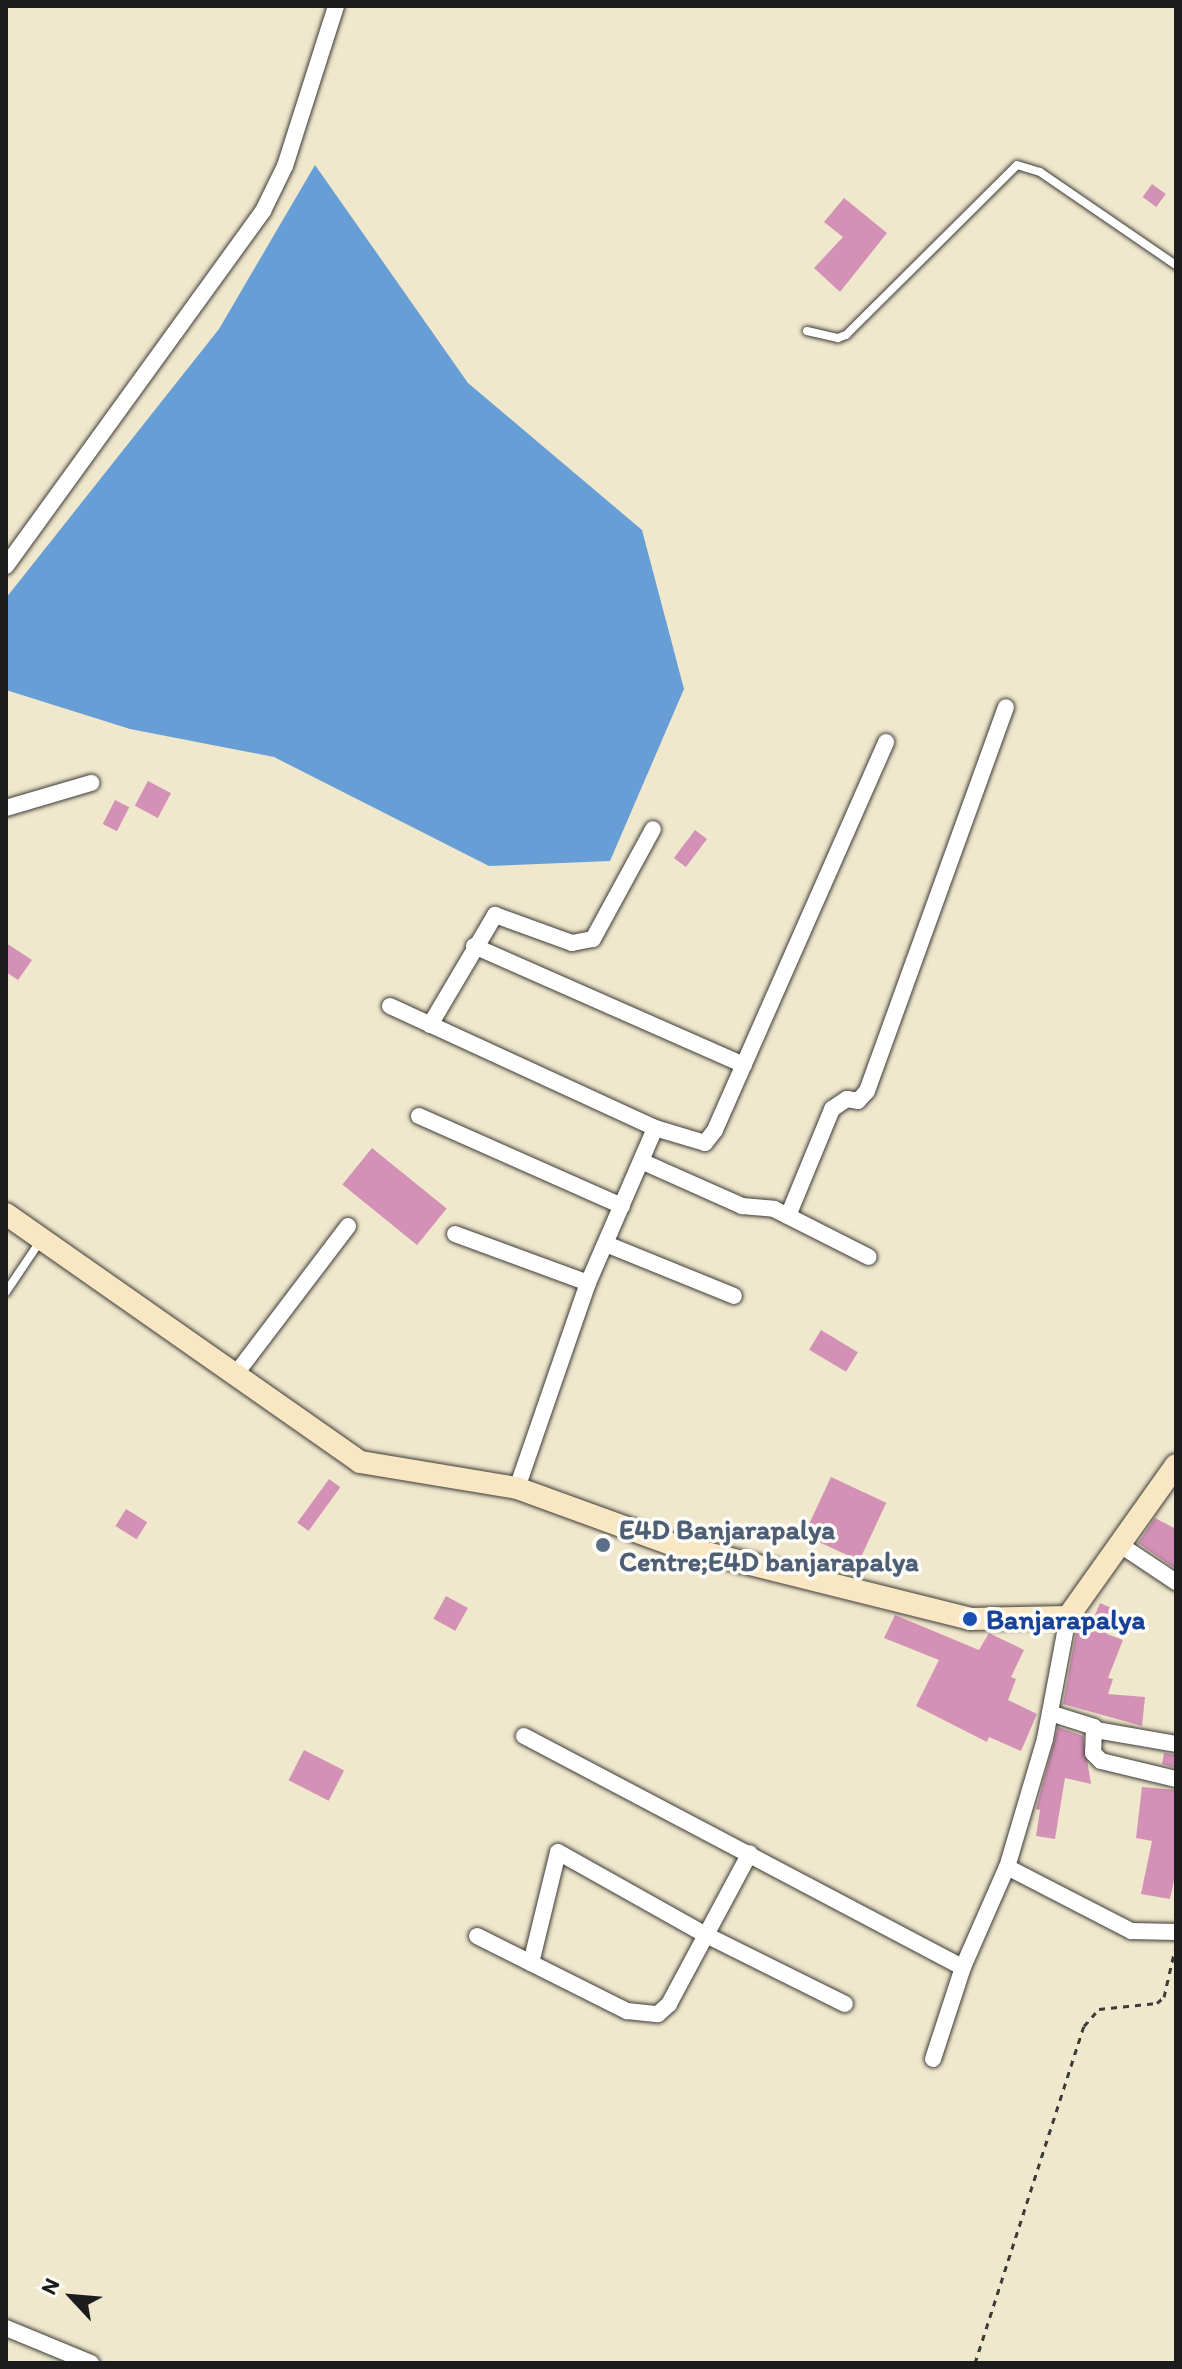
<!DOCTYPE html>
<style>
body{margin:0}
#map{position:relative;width:1182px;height:2369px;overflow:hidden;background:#f0e8cd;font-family:Itim,sans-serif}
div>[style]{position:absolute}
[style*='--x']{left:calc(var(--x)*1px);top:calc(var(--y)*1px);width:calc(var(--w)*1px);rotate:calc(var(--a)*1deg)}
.water>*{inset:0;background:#679ed5}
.building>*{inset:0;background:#d391b6;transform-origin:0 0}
.path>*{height:3px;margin-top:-1.5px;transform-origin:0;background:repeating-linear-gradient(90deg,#3c3b37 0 6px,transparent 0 12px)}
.roads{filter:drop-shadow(0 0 2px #3c3b37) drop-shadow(0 0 2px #3c3b37)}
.lane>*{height:8px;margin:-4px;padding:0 4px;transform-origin:4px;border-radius:4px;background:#fff}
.street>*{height:16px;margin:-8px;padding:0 8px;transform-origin:8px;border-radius:8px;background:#fff}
.secondary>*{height:22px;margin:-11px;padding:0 11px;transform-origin:11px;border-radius:11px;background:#f9e7c3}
.dots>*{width:22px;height:22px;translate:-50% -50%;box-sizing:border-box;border:4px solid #fdfcf7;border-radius:50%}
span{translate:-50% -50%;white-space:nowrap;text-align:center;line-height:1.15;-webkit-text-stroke:7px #fdfcf7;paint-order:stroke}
.service-label{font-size:28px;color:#4e5e75;font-weight:700}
.left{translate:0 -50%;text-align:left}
.transit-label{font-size:28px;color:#164399;font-weight:700}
.frame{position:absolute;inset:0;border:8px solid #1c1c1c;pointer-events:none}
.north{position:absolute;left:32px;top:2257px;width:80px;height:80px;-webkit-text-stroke:6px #fdfcf7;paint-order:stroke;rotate:296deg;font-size:22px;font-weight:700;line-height:32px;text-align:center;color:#1c1c1c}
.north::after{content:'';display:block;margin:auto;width:28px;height:36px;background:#1c1c1c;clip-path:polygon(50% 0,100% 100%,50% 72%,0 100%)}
</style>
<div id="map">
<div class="water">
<i style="clip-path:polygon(315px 165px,468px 383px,642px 530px,684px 689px,610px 861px,489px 866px,274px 757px,130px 729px,6px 690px,6px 598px,219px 329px)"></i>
</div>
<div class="building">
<i style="left:1152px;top:184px;width:17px;height:16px;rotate:36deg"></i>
<i style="clip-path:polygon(844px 198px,887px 233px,840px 292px,814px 268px,843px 237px,824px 222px)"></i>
<i style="left:148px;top:781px;width:26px;height:28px;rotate:28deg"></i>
<i style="left:115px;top:800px;width:16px;height:27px;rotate:27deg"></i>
<i style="left:695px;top:830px;width:15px;height:35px;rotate:37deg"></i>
<i style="clip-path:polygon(6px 943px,32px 960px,18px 980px,6px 972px)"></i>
<i style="left:372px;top:1148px;width:96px;height:47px;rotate:39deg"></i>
<i style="left:821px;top:1330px;width:43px;height:23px;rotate:31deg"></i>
<i style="left:831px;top:1477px;width:61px;height:64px;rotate:25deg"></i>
<i style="left:329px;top:1479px;width:14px;height:54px;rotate:36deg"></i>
<i style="left:126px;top:1509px;width:25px;height:20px;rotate:32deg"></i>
<i style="clip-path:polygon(1155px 1518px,1176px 1529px,1176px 1569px,1138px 1543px)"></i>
<i style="left:446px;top:1596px;width:25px;height:26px;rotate:29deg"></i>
<i style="clip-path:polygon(1100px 1603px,1114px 1609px,1107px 1634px,1123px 1640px,1108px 1678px,1113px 1679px,1108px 1694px,1145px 1697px,1142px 1726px,1063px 1704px,1077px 1627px,1089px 1612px,1095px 1615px)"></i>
<i style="clip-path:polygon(895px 1615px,979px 1650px,989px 1633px,1024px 1650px,1011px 1677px,1016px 1679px,1008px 1700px,1037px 1714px,1021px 1751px,989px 1737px,987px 1742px,916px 1706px,939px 1660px,884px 1638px)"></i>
<i style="clip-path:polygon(1058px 1727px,1083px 1736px,1091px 1784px,1065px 1778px,1055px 1839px,1036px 1836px,1040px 1810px,1036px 1809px)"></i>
<i style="left:304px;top:1750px;width:45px;height:34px;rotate:27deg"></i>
<i style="clip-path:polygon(1164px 1753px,1176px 1755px,1176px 1768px,1162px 1764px)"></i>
<i style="clip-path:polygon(1142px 1787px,1176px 1790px,1176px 1871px,1170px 1899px,1141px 1894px,1152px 1841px,1136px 1838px)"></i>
</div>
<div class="path">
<i style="--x:975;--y:2363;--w:354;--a:-72.1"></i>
<i style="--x:1084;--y:2026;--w:23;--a:-49"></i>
<i style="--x:1099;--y:2009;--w:58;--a:-5.9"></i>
<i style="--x:1157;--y:2003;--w:9;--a:-41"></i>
<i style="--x:1164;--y:1997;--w:49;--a:-77.1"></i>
</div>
<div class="roads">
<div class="lane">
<i style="--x:807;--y:331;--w:32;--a:13"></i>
<i style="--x:838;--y:338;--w:9;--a:-21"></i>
<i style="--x:846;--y:335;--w:241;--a:-44.8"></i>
<i style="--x:1017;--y:165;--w:24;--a:17"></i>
<i style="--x:1040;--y:172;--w:165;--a:34.4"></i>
<i style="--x:6;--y:1292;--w:63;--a:-56.1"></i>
</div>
<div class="street">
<i style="--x:6;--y:566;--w:438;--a:-54.1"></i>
<i style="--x:263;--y:211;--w:50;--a:-63.9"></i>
<i style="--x:285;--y:166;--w:168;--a:-72.3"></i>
<i style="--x:6;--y:808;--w:89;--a:-16.4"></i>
<i style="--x:474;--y:946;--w:295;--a:23.8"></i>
<i style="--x:390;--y:1006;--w:292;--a:24.7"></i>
<i style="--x:655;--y:1128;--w:52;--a:16.7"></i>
<i style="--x:705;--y:1143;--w:16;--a:-52"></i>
<i style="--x:715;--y:1130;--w:424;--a:-66.2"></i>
<i style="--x:430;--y:1025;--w:128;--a:-59.4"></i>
<i style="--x:495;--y:915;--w:82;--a:20"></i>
<i style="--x:572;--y:943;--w:21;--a:-11"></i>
<i style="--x:593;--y:939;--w:125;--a:-61.4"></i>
<i style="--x:419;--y:1116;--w:222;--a:23.9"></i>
<i style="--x:641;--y:1161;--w:111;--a:24"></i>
<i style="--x:742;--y:1206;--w:32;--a:5"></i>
<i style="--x:774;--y:1209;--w:106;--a:26.8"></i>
<i style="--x:788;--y:1216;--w:116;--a:-67.6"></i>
<i style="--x:832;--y:1109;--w:18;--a:-34"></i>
<i style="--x:847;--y:1099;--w:11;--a:10"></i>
<i style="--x:858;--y:1101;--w:13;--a:-48"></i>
<i style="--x:867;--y:1091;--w:408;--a:-70.1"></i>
<i style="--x:455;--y:1234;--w:142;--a:20.2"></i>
<i style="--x:606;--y:1244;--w:138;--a:22.1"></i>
<i style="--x:235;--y:1375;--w:187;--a:-52.8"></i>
<i style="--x:517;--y:1488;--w:217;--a:-70.9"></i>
<i style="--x:588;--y:1283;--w:169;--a:-66.6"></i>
<i style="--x:1119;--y:1544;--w:69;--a:33.7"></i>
<i style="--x:1068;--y:1617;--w:124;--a:100.7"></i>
<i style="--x:1045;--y:1739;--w:134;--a:106.5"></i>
<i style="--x:1007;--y:1867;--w:140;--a:27.3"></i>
<i style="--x:1131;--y:1931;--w:45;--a:1.3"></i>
<i style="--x:1050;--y:1713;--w:46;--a:17.7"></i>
<i style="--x:1094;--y:1727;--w:26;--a:92"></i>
<i style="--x:1093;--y:1753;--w:11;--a:45"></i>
<i style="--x:1101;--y:1761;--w:77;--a:13.5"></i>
<i style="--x:1096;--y:1730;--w:81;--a:9.9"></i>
<i style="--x:524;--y:1736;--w:496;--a:27.8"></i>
<i style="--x:477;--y:1936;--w:168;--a:26.6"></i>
<i style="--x:627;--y:2011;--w:31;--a:6"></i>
<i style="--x:658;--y:2014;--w:15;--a:-42"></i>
<i style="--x:669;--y:2004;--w:171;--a:-61.8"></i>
<i style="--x:531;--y:1963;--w:114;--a:-76.3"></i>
<i style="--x:558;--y:1852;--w:170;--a:29.3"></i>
<i style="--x:706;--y:1935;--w:155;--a:26.4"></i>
<i style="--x:933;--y:2059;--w:97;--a:-71.9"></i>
<i style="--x:963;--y:1967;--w:109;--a:-66.3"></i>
<i style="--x:6;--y:2328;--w:92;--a:22.4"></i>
</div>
<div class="secondary">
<i style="--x:6;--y:1214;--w:432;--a:35"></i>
<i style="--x:360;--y:1462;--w:159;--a:9.4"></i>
<i style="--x:517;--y:1488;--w:167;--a:20"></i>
<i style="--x:674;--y:1545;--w:305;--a:14"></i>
<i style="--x:970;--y:1619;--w:98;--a:-1.2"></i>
<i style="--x:1068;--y:1617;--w:186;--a:-54.6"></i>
</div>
</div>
<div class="dots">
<i style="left:603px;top:1545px;background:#5c6f8a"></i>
<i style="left:970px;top:1619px;background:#1a4fb4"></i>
</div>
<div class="service-label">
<span class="left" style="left:619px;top:1545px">E4D Banjarapalya<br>Centre;E4D banjarapalya</span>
</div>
<div class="transit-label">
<span class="left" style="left:986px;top:1619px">Banjarapalya</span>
</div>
<div class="frame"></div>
<div class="north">N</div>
</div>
